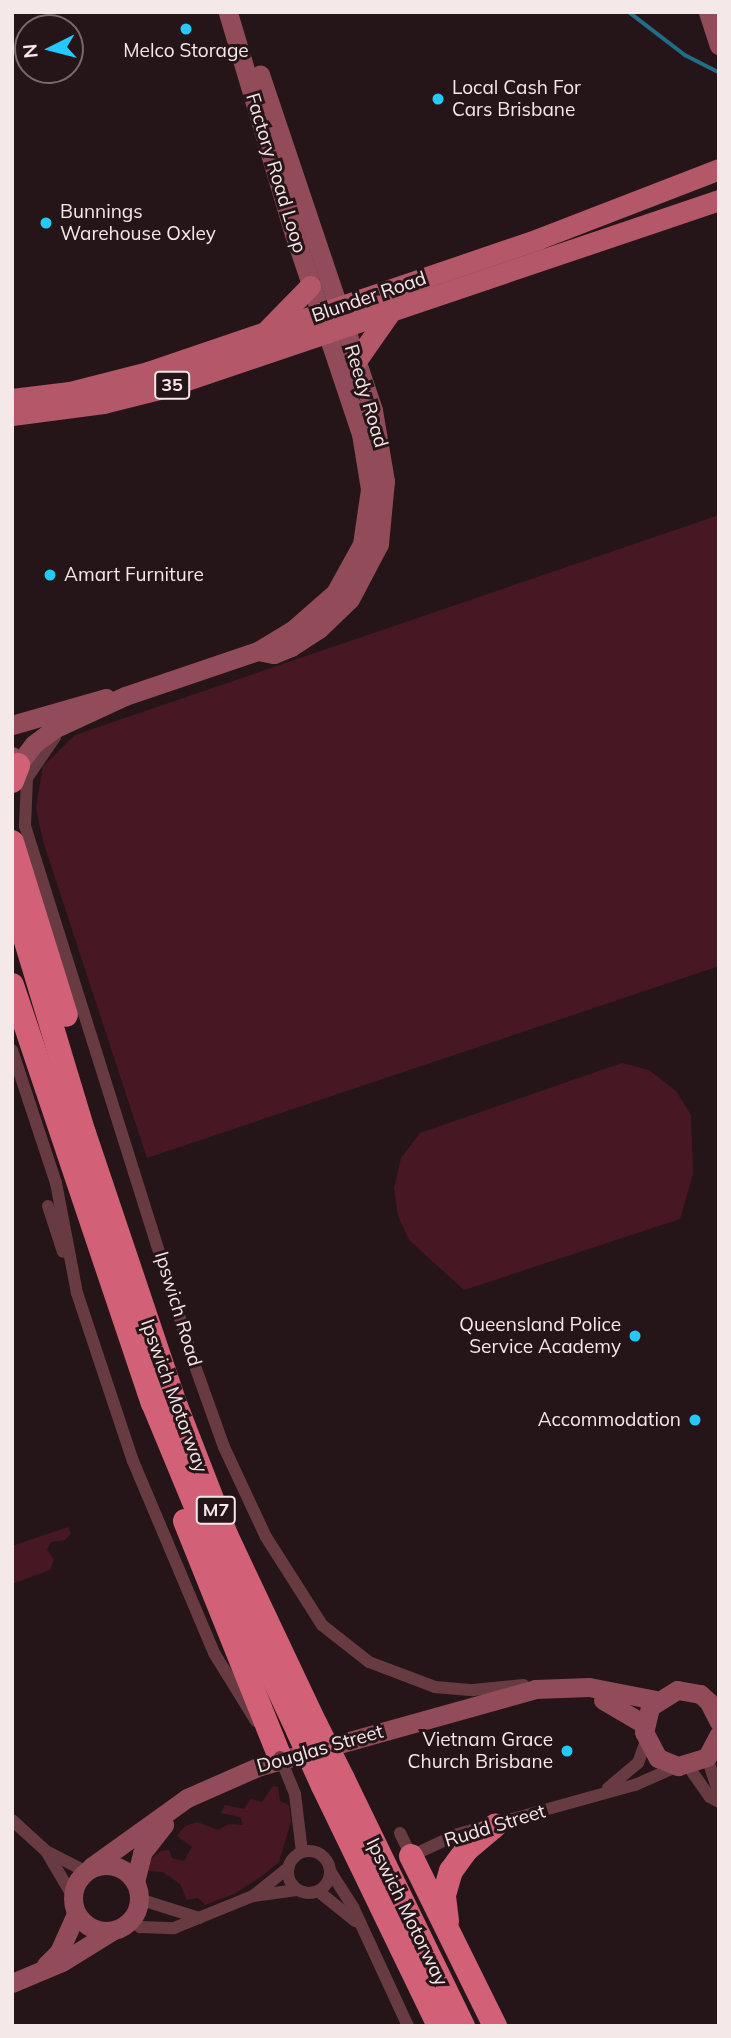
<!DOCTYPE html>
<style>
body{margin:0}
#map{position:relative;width:731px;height:2038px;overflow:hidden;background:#261518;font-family:Mulish,sans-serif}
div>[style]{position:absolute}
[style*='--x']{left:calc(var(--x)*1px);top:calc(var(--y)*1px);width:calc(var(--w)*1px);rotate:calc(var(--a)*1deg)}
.green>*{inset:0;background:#471823}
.stream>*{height:3.5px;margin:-1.75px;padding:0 1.75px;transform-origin:1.75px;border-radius:1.75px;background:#216c87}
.street>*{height:12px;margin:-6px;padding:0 6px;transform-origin:6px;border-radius:6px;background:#683b42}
.street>.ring{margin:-6px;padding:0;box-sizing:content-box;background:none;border:12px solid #683b42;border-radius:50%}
.secondary>*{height:19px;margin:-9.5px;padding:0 9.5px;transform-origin:9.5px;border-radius:9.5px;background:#924b58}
.secondary>.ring{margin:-9.5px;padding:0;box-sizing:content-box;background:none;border:19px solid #924b58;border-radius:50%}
.primary>*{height:21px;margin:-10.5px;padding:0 10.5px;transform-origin:10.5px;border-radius:10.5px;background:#b35769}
.highway>*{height:24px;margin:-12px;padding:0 12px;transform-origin:12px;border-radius:12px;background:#d26178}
.street-bridge>*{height:12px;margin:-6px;padding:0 6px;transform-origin:6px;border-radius:6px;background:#683b42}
.highway-bridge>*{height:24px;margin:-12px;padding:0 12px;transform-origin:12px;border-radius:12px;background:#d26178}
.dots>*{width:19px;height:19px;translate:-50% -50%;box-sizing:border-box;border:4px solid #261518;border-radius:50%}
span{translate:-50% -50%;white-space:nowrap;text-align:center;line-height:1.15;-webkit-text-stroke:6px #261518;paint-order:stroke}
.shield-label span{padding:2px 5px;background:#261518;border:2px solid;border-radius:5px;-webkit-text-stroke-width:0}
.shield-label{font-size:18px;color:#f5e8e9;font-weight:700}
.poi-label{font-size:19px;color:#f5e8e9}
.left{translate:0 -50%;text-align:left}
.right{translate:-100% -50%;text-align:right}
.street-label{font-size:19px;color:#f5e8e9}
.frame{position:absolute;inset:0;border:14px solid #f5e8e9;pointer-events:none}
.north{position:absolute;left:14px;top:14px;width:70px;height:70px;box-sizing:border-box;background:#261518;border:2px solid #79696c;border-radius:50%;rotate:264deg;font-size:19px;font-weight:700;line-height:28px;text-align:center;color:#f5e8e9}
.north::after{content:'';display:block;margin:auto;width:24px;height:32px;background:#24c9fe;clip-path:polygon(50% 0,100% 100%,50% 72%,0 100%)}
</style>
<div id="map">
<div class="green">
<i style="clip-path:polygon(719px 515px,719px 966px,147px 1158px,43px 841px,36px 808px,43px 766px,75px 735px)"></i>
<i style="clip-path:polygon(622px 1063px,649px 1070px,676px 1091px,691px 1115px,693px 1174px,680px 1219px,464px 1290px,409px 1240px,398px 1216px,394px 1188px,401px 1158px,420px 1133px)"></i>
<i style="clip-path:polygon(68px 1527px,71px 1533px,65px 1540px,51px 1542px,47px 1550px,54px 1559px,50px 1570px,12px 1584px,12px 1546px)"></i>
<i style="clip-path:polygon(273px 1786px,278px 1787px,280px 1801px,289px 1805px,291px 1821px,279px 1862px,262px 1876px,234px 1894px,205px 1905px,198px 1898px,187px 1900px,180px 1884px,163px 1872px,148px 1871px,147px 1862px,161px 1851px,169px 1850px,172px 1858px,184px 1861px,192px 1847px,177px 1836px,185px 1826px,197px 1822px,218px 1830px,229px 1824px,243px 1825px,240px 1817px,221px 1813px,225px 1805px,244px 1809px,251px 1799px,262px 1802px)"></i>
</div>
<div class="stream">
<i style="--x:629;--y:12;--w:71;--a:37.5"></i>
<i style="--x:685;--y:55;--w:37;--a:27"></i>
</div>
<div class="street">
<i style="--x:55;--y:737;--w:50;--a:124.3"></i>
<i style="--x:27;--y:778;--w:48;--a:92.4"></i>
<i style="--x:25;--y:826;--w:566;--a:72.53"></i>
<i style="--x:195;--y:1366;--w:86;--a:70.3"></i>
<i style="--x:224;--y:1447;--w:99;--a:65"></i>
<i style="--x:266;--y:1537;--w:104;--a:57.5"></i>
<i style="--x:322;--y:1625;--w:60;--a:38.2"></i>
<i style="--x:369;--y:1662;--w:71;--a:20.7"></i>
<i style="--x:435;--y:1687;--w:38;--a:5"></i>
<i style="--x:473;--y:1690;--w:51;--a:-5.6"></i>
<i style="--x:12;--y:1050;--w:140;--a:71.7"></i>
<i style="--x:56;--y:1183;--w:112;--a:79.2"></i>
<i style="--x:77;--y:1293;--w:177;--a:71.6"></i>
<i style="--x:133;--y:1461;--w:208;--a:67.1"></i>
<i style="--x:214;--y:1653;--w:80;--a:58.3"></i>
<i style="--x:48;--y:1206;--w:48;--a:71.9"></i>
<i style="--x:707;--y:1757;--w:38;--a:72"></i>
<i style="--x:688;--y:1766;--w:38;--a:55"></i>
<i style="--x:710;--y:1797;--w:10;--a:29"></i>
<i style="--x:608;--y:1788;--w:39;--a:-40"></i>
<i style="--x:638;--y:1763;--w:23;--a:-70"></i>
<i style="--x:295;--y:1794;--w:58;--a:83.1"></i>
<i style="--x:12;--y:1820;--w:46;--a:42.4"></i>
<i style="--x:46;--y:1851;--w:51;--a:59.4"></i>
<i style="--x:400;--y:1833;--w:25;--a:64"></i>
<i style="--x:411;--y:1856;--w:52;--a:-25.1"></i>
<i style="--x:458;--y:1834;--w:184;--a:-15.5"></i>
<i style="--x:635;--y:1785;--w:47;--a:-23.8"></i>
<i class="ring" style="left:288px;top:1851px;width:30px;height:30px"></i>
<i style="--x:46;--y:1851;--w:44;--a:27.1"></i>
<i style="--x:330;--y:1871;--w:43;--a:57.4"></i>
<i style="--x:353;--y:1907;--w:131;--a:65.2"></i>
<i style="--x:318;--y:1891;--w:48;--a:39"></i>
<i style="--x:253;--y:1896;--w:45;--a:-38.7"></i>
<i style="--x:139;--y:1899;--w:63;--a:17.6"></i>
<i style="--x:130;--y:1921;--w:12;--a:31"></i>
<i style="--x:140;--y:1927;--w:34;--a:2"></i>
<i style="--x:174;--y:1928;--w:85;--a:-22.1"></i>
<i style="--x:253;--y:1896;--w:44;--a:-7.8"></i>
</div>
<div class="secondary">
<i style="--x:708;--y:12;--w:35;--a:72"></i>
<i style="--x:258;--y:651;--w:16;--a:11"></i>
<i style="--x:274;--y:654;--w:18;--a:-22"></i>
<i style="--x:291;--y:647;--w:33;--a:-33"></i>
<i style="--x:319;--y:629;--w:43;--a:-44.1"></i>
<i style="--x:350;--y:599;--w:62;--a:-62.2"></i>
<i style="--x:379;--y:544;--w:63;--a:-84.6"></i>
<i style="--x:385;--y:481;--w:72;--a:-99.6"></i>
<i style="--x:373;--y:410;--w:354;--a:-108.6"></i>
<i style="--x:12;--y:725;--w:98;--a:-16"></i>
<i style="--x:12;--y:756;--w:11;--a:56"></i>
<i style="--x:18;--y:765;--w:26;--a:-53"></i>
<i style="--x:34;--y:744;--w:25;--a:-37"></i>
<i style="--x:54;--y:729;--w:78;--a:-24.9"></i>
<i style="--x:125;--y:696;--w:140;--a:-18.7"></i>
<i style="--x:258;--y:651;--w:42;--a:-31.4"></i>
<i style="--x:294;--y:629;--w:55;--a:-41.3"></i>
<i style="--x:335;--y:593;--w:56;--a:-61.1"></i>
<i style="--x:362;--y:544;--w:56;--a:-81.7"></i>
<i style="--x:370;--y:489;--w:56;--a:-99.3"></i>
<i style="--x:361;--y:434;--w:211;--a:-108.5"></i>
<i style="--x:294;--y:234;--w:232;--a:-106.6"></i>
<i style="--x:603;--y:1700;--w:48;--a:30.3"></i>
<i style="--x:719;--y:1722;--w:22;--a:-117"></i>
<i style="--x:709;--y:1702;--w:12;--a:-138"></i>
<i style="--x:700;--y:1694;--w:23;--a:-170"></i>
<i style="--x:677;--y:1690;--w:32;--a:148"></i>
<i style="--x:650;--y:1707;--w:26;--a:103"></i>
<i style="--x:644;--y:1732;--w:30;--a:62"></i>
<i style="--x:658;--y:1758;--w:22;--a:22"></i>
<i style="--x:678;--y:1766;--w:30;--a:-17"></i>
<i style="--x:707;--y:1757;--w:26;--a:-62"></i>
<i class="ring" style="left:73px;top:1865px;width:47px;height:47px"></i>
<i style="--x:91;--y:1867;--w:118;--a:-35.7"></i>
<i style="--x:187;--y:1798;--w:80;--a:-23.7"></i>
<i style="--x:260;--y:1766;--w:286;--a:-15.6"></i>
<i style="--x:535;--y:1689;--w:54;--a:-2.1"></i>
<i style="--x:589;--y:1687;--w:67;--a:11.1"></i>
<i style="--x:135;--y:1882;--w:30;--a:-76"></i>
<i style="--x:142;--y:1853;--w:36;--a:-52"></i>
<i style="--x:46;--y:1965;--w:18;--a:-45"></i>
<i style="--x:59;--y:1952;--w:42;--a:-65.9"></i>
<i style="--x:12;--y:1983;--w:54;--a:-22.8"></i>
<i style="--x:62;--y:1962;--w:59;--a:-31.8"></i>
</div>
<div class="primary">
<i style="--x:266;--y:331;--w:63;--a:-45.6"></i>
<i style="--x:356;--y:361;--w:61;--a:-55"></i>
<i style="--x:12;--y:399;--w:58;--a:-6.9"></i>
<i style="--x:70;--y:392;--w:81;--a:-14.4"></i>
<i style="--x:148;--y:372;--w:412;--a:-18.8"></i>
<i style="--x:538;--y:239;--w:194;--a:-21.1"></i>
<i style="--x:12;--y:415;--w:92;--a:-7.5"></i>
<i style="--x:103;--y:403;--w:62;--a:-14"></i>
<i style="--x:163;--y:388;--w:587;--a:-18.68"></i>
</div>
<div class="highway">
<i style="--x:12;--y:781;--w:17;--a:-69"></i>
<i style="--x:12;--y:842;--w:181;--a:72.7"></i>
<i style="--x:12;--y:895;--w:249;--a:73.2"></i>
<i style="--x:84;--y:1133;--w:288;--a:71.4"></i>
<i style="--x:176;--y:1406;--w:138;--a:68.8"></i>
<i style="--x:226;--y:1535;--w:210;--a:64.7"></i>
<i style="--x:12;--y:985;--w:441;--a:71.4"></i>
<i style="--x:153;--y:1403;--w:170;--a:67.5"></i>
<i style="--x:218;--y:1560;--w:189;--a:64.9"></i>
<i style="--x:185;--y:1521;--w:254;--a:68.1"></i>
<i style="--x:343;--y:1779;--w:275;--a:64.1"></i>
<i style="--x:323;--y:1786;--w:267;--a:64.2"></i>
<i style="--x:411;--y:1856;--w:190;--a:63.7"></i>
<i style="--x:447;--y:1921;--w:26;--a:-97"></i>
<i style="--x:444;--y:1895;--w:25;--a:-74"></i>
<i style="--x:451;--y:1871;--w:26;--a:-54"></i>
<i style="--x:466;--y:1850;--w:38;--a:-40"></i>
</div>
<div class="street-bridge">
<i style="--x:280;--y:1757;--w:40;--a:68"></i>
</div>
<div class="highway-bridge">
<i style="--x:316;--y:1725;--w:60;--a:63.4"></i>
<i style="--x:298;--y:1731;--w:60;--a:65.6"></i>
</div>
<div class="dots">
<i style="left:186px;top:29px;background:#24c9fe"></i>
<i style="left:438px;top:99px;background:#24c9fe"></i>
<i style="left:46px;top:223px;background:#24c9fe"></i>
<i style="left:50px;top:575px;background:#24c9fe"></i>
<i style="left:635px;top:1336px;background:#24c9fe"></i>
<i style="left:695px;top:1420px;background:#24c9fe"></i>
<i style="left:567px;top:1751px;background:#24c9fe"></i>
</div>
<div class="shield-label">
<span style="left:172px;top:385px">35</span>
<span style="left:216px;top:1510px">M7</span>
</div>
<div class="poi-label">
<span style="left:186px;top:51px">Melco Storage</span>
<span class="left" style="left:452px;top:99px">Local Cash For<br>Cars Brisbane</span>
<span class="left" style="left:60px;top:223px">Bunnings<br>Warehouse Oxley</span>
<span class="left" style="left:64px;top:575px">Amart Furniture</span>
<span class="right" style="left:621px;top:1336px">Queensland Police<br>Service Academy</span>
<span class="right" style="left:681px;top:1420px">Accommodation</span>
<span class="right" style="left:553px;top:1751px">Vietnam Grace<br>Church Brisbane</span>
</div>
<div class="street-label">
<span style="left:276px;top:173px;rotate:73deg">Factory Road Loop</span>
<span style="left:369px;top:297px;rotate:-19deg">Blunder Road</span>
<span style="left:366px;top:396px;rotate:73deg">Reedy Road</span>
<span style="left:178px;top:1309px;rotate:73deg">Ipswich Road</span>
<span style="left:174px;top:1396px;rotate:70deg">Ipswich Motorway</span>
<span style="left:320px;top:1749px;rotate:-16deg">Douglas Street</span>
<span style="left:495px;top:1826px;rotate:-17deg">Rudd Street</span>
<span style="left:407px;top:1912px;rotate:64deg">Ipswich Motorway</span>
</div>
<div class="frame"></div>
<div class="north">N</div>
</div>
